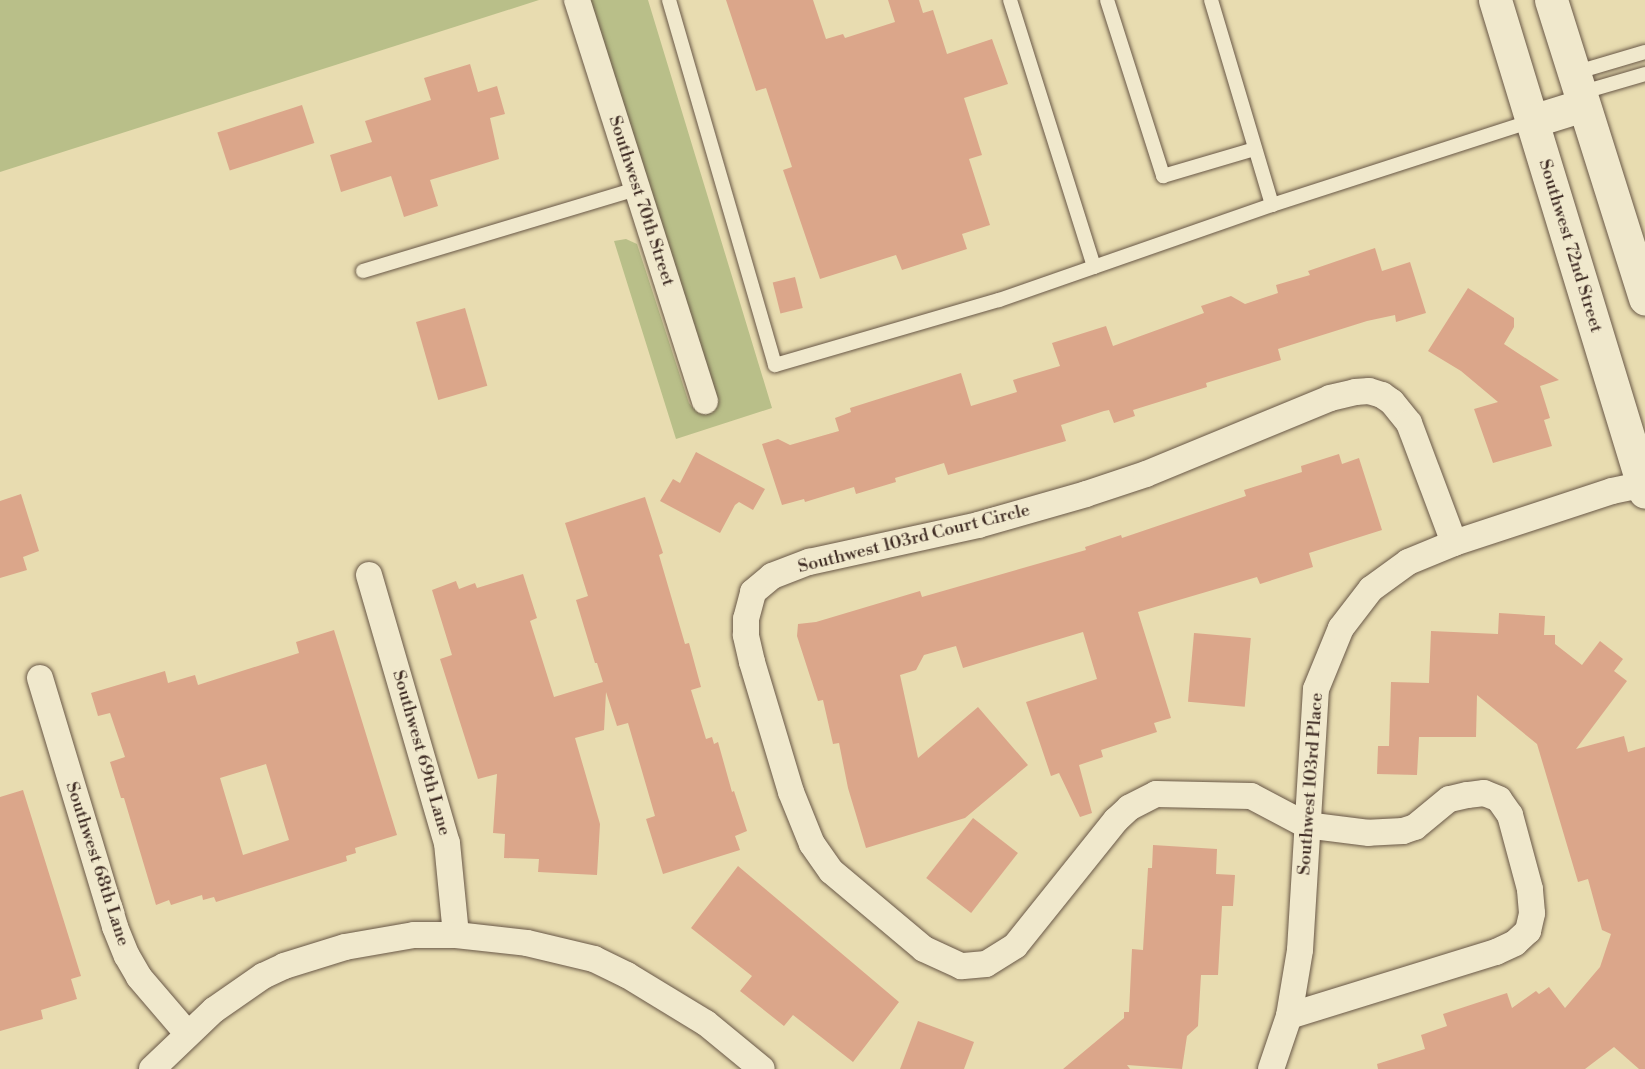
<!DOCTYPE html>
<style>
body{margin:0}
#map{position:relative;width:1645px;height:1069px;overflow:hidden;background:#e8dcb0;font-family:"Libre Bodoni",serif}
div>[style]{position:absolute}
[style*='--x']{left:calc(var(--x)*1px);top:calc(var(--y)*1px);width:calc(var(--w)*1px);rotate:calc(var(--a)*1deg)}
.green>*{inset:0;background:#b9bf89}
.building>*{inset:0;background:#dba68a;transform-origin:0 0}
.roads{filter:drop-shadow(0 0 2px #695847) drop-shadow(0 0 2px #695847)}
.lane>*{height:14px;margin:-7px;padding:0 7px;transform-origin:7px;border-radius:7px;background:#f0e8cc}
.street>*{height:26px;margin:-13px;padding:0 13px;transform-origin:13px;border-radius:13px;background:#f0e8cc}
.secondary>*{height:33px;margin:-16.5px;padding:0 16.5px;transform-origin:16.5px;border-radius:16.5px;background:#f0e8cc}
span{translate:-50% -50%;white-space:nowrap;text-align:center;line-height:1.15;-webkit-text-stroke:6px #f0e8cc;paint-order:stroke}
.street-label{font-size:18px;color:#3f2c24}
</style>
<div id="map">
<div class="green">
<i style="clip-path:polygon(0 0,539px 0,0 172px)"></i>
<i style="clip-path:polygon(589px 0,648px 0,772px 408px,676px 439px,614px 241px,626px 239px,637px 244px,689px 403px,692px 407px,699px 407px)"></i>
</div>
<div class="building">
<i style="clip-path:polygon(726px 0,813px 0,826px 39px,843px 34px,845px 38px,895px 22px,888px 0,919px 0,923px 13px,933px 10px,947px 54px,992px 39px,1008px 84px,964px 98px,982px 155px,969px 159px,990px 225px,962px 234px,967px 249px,902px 270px,896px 255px,820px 279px,783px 170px,792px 167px,766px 88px,756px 91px)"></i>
<i style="clip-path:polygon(470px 64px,478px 92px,497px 86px,505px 114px,490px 118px,499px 159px,430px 180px,438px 206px,404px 217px,391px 176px,341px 192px,330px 155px,372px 142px,365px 121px,431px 100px,424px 78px)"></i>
<i style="left:302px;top:105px;width:40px;height:89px;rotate:72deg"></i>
<i style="clip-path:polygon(1375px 248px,1382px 271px,1410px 262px,1426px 313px,1396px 322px,1395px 315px,1367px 321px,1278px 349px,1281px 360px,1206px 383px,1207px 387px,1133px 410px,1135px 416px,1114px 423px,1109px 410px,1104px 411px,1061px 425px,1066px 441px,1028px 452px,948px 475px,944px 463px,895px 478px,896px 482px,856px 494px,854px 487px,805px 502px,804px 499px,782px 505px,762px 444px,778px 439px,790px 445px,839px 431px,835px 418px,851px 412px,850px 408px,961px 373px,971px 406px,1017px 392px,1013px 380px,1060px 366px,1052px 343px,1106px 326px,1113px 346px,1204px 313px,1201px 306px,1231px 296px,1245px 304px,1278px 293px,1276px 285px,1310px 275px,1308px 271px)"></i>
<i style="left:795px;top:277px;width:32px;height:23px;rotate:76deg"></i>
<i style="clip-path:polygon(1468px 288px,1514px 318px,1514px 327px,1504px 344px,1559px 380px,1540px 386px,1550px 418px,1544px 420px,1552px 446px,1493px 463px,1474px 409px,1498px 402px,1461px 371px,1428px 351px)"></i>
<i style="left:465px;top:308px;width:81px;height:51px;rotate:74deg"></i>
<i style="clip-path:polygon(696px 452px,765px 489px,753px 510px,739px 502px,735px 505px,720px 533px,660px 501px,673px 479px,680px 483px)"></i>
<i style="clip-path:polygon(1339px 454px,1342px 464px,1359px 458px,1382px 530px,1309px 553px,1313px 567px,1260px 584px,1257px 577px,1138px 612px,1171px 718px,1154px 723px,1157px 732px,1101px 750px,1103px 757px,1079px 765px,1092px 813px,1080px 817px,1059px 773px,1051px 776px,1026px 702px,1097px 679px,1083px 632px,963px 668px,956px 646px,924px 655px,916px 670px,900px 675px,918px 758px,978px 707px,1028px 765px,965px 818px,866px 848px,848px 788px,839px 743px,833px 744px,823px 700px,818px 701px,797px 636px,798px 624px,816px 622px,920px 591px,922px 597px,1086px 550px,1085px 547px,1121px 535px,1122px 538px,1246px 496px,1244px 490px,1302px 472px,1301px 466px)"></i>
<i style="clip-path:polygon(21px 494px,39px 551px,23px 557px,27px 570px,0 578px,0 501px)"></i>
<i style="clip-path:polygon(645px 497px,663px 553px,659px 555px,685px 644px,689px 643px,701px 687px,691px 690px,706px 739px,712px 737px,714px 744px,718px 742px,732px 792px,734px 791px,747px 831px,735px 836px,740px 850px,663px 874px,646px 819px,655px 816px,628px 723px,617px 726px,606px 692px,604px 730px,575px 738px,600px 824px,597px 875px,538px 872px,539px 859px,504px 858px,505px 834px,493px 833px,497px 774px,478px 779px,440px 659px,452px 655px,432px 590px,456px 581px,459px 589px,475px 583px,477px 588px,523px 574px,537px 618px,530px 621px,554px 697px,603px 682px,597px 663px,595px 663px,576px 600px,588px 596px,565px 523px)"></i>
<i style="clip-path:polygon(1499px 613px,1545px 616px,1544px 635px,1555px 635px,1555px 644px,1582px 665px,1600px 641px,1623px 659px,1614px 671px,1627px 681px,1576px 749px,1624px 736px,1628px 752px,1645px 747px,1645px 1069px,1639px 1069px,1614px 1047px,1585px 1069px,1378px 1069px,1377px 1064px,1425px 1049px,1421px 1035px,1447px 1026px,1443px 1014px,1507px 993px,1512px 1008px,1536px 991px,1539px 994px,1549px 987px,1565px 1008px,1600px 967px,1611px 934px,1602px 930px,1588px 879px,1578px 882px,1537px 744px,1477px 695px,1476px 737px,1419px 737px,1417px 775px,1377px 774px,1378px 746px,1389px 746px,1391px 682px,1429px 683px,1431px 631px,1498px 634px)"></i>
<i style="clip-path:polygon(evenodd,334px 630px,397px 835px,355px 848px,356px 853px,346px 856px,347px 861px,216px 902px,214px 897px,203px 900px,202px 895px,171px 905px,169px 900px,156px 905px,124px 798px,121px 798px,110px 762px,125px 757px,110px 713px,98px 716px,91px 693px,165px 671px,168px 683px,195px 675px,198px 685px,299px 653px,296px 642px,334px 630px,266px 764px,289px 840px,243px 855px,220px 778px,266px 764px)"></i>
<i style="left:1194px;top:633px;width:57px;height:69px;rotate:5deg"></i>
<i style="clip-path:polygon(23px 790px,81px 976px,71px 979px,77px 999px,41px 1010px,43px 1019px,0 1031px,0 797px)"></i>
<i style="left:973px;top:818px;width:57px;height:76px;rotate:38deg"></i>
<i style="clip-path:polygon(1153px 845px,1217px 849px,1216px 874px,1235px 875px,1233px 906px,1222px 906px,1218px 975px,1201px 975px,1198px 1026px,1187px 1036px,1182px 1069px,1127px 1065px,1130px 1069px,1063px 1069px,1124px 1018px,1124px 1012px,1129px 1012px,1132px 949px,1143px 950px,1148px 868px,1152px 868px)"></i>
<i style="clip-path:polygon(738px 866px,899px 1002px,853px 1062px,793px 1015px,784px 1026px,740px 991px,752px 976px,691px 928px)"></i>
<i style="clip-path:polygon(918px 1021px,974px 1042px,964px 1069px,900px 1069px)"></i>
</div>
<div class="roads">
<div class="lane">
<i style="--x:669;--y:0;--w:380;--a:73.8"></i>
<i style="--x:775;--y:365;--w:233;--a:-16.2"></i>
<i style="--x:999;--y:300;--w:289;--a:-19.2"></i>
<i style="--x:1272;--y:205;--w:273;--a:-17.9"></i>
<i style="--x:1010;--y:0;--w:280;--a:72.5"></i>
<i style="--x:1107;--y:0;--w:185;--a:72.3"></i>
<i style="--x:1163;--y:176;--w:96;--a:-16.4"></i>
<i style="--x:1211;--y:0;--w:214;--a:73.4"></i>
<i style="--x:1574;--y:73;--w:74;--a:-16.5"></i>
<i style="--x:1580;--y:93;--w:68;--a:-16.3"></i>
<i style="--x:363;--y:271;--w:286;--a:-16.7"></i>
</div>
<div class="street">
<i style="--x:577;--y:0;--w:421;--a:72.3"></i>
<i style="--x:369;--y:575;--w:279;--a:73.8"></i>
<i style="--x:447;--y:843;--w:92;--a:84.4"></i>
<i style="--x:40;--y:678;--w:260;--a:73.2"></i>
<i style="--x:115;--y:927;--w:31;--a:68"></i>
<i style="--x:127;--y:956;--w:24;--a:60"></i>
<i style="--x:139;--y:977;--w:74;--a:49.4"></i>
<i style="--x:1289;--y:1016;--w:217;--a:-17.2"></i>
<i style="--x:1496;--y:952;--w:21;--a:-25"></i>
<i style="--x:1515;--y:943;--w:18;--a:-43"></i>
<i style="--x:1528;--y:931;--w:18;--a:-77"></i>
<i style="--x:1532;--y:913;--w:24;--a:-95"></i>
<i style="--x:1530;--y:889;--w:77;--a:-105.1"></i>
<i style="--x:1510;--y:815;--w:19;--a:-125"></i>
<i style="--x:1499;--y:799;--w:16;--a:-158"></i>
<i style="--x:1484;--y:793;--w:17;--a:173"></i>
<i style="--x:1467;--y:795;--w:18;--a:167"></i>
<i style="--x:1449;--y:799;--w:44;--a:140.5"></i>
<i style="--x:1415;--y:827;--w:13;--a:162"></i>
<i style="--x:1403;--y:831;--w:34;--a:177"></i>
<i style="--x:1369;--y:833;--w:64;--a:-172.8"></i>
<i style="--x:1306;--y:825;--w:62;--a:-152.2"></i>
<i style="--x:1251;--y:796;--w:95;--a:-178.8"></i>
<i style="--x:1156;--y:794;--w:30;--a:153"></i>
<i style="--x:1129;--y:808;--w:18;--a:137"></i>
<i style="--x:1116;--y:820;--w:161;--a:128.7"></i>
<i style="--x:1015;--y:946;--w:34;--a:148"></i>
<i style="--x:986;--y:964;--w:25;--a:175"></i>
<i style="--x:961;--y:966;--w:41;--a:-155.3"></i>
<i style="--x:924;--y:949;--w:121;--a:-140"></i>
<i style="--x:831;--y:871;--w:33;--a:-125"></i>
<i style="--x:812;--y:844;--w:56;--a:-112"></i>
<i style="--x:791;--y:792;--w:136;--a:-106.7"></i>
<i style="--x:752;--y:662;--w:28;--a:-103"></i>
<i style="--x:746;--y:635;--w:16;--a:-90"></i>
<i style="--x:746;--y:619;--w:28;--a:-75"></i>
<i style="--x:753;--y:592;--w:25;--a:-40"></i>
<i style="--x:772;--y:576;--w:40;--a:-21"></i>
<i style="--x:809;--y:562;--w:173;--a:-12.3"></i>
<i style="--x:978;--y:525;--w:112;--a:-16"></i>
<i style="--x:1086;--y:494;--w:63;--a:-18.4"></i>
<i style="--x:1146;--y:474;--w:199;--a:-22.4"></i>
<i style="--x:1330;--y:398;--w:26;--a:-13"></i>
<i style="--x:1355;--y:392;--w:14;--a:-4"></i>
<i style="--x:1369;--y:391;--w:14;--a:17"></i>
<i style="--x:1382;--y:395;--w:12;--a:35"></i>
<i style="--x:1392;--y:402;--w:27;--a:51"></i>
<i style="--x:1409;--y:423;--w:128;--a:69.4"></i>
<i style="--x:152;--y:1069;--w:86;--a:-43.6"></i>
<i style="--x:214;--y:1010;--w:60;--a:-34.8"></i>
<i style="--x:263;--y:976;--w:23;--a:-25"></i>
<i style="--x:284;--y:966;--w:64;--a:-17.3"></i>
<i style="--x:345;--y:947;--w:70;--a:-9.9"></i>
<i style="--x:414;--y:935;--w:42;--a:0"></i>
<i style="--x:456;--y:935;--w:71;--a:6.4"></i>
<i style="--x:527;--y:943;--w:69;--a:13.4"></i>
<i style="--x:594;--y:959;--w:37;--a:26"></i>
<i style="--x:627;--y:975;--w:92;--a:31.3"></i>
<i style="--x:706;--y:1023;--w:72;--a:39.4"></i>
<i style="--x:1271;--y:1069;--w:56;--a:-71.2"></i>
<i style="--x:1289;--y:1016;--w:67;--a:-80.5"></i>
<i style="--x:1300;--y:950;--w:261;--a:-86.5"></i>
<i style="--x:1316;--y:689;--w:66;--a:-67.7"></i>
<i style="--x:1341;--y:628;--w:49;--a:-52.4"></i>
<i style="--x:1371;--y:589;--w:46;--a:-36.1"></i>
<i style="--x:1408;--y:562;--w:50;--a:-22.4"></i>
<i style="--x:1454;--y:543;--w:166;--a:-18.2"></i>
<i style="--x:1612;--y:491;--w:34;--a:-12"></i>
</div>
<div class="secondary">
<i style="--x:1495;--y:0;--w:514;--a:73.04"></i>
<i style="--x:1551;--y:0;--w:313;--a:72.5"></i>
<i style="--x:1532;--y:121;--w:53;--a:-17.4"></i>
</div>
</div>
<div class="street-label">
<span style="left:641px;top:201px;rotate:72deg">Southwest 70th Street</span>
<span style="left:1570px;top:246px;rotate:73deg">Southwest 72nd Street</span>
<span style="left:914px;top:539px;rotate:-14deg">Southwest 103rd Court Circle</span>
<span style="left:421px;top:753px;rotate:74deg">Southwest 69th Lane</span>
<span style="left:1311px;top:784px;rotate:-86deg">Southwest 103rd Place</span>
<span style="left:97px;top:864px;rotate:72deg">Southwest 68th Lane</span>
</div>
</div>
